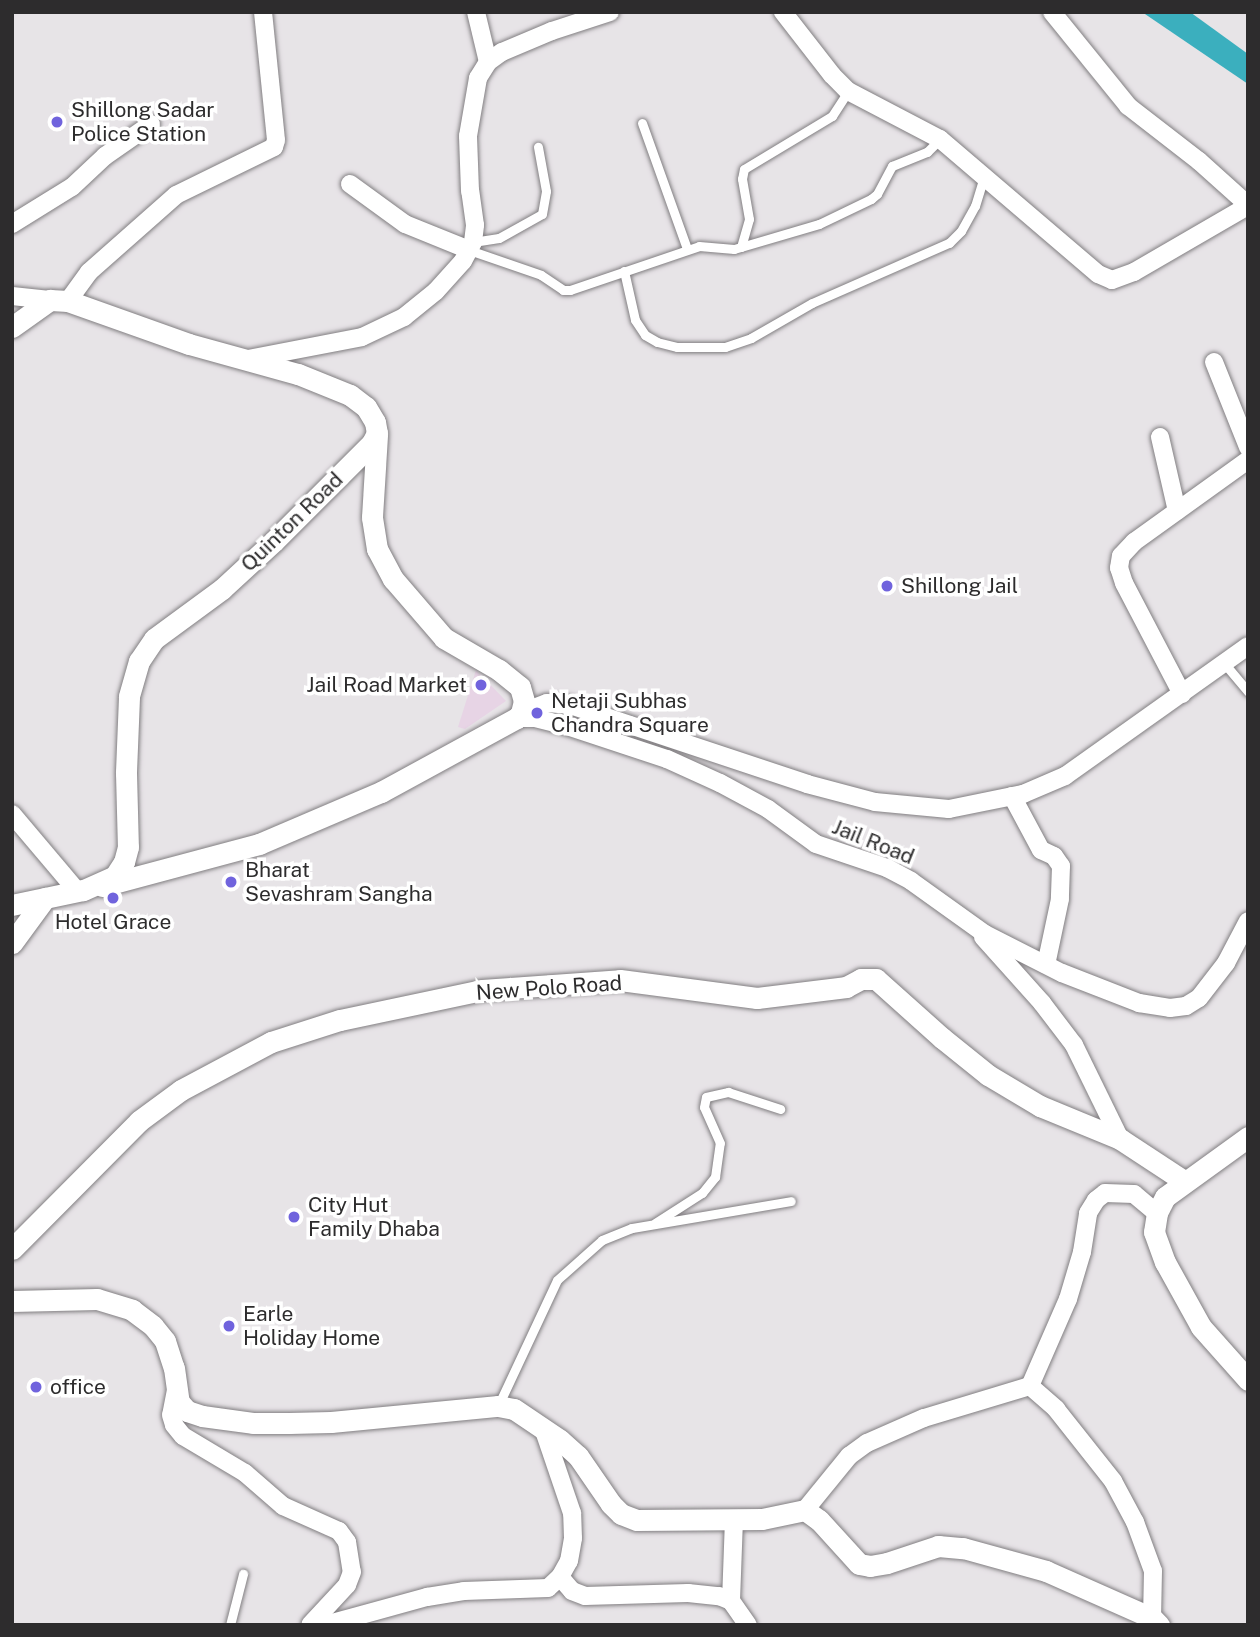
<!DOCTYPE html>
<style>
body{margin:0}
#map{position:relative;width:1260px;height:1637px;overflow:hidden;background:#e7e4e7;font-family:"Public Sans",sans-serif}
div>[style]{position:absolute}
[style*='--x']{left:calc(var(--x)*1px);top:calc(var(--y)*1px);width:calc(var(--w)*1px);rotate:calc(var(--a)*1deg)}
.commercial>*{inset:0;background:#e7d4e5}
.water>*{inset:0;background:#3bafbe}
.roads{filter:drop-shadow(0 0 2px #817e81) drop-shadow(0 0 2px #817e81)}
.service>*{height:9px;margin:-4.5px;padding:0 4.5px;transform-origin:4.5px;border-radius:4.5px;background:#fff}
.minor>*{height:18px;margin:-9px;padding:0 9px;transform-origin:9px;border-radius:9px;background:#fff}
.tertiary>*{height:21px;margin:-10.5px;padding:0 10.5px;transform-origin:10.5px;border-radius:10.5px;background:#fff}
.dots>*{width:19px;height:19px;translate:-50% -50%;box-sizing:border-box;border:4px solid #fff;border-radius:50%}
span{translate:-50% -50%;white-space:nowrap;text-align:center;line-height:1.15;-webkit-text-stroke:7px #fff;paint-order:stroke}
.poi-label{font-size:21px;color:#2d2c2d}
.left{translate:0 -50%;text-align:left}
.right{translate:-100% -50%;text-align:right}
.street-label{font-size:21px;color:#2d2c2d}
.frame{position:absolute;inset:0;border:14px solid #2d2c2d;pointer-events:none}
</style>
<div id="map">
<div class="commercial">
<i style="clip-path:polygon(476px 670px,506px 701px,465px 729px,458px 727px)"></i>
</div>
<div class="water">
<i style="clip-path:polygon(1142px 12px,1190px 12px,1248px 54px,1248px 84px)"></i>
</div>
<div class="roads">
<div class="service">
<i style="--x:642;--y:123;--w:134;--a:70.3"></i>
<i style="--x:473;--y:242;--w:26;--a:-9"></i>
<i style="--x:499;--y:238;--w:49;--a:-29.2"></i>
<i style="--x:542;--y:214;--w:23;--a:-80"></i>
<i style="--x:546;--y:191;--w:45;--a:-100.3"></i>
<i style="--x:741;--y:247;--w:29;--a:-74"></i>
<i style="--x:749;--y:219;--w:41;--a:-99.9"></i>
<i style="--x:742;--y:179;--w:10;--a:-79"></i>
<i style="--x:744;--y:169;--w:103;--a:-31.1"></i>
<i style="--x:832;--y:116;--w:30;--a:-57"></i>
<i style="--x:469;--y:250;--w:76;--a:19.1"></i>
<i style="--x:541;--y:275;--w:27;--a:34"></i>
<i style="--x:563;--y:290;--w:7;--a:0"></i>
<i style="--x:570;--y:290;--w:136;--a:-18.8"></i>
<i style="--x:699;--y:246;--w:35;--a:5"></i>
<i style="--x:734;--y:249;--w:89;--a:-16.4"></i>
<i style="--x:819;--y:224;--w:58;--a:-25.7"></i>
<i style="--x:871;--y:199;--w:8;--a:-40"></i>
<i style="--x:877;--y:194;--w:32;--a:-62"></i>
<i style="--x:892;--y:166;--w:38;--a:-22"></i>
<i style="--x:927;--y:152;--w:18;--a:-45"></i>
<i style="--x:624;--y:271;--w:50;--a:77.3"></i>
<i style="--x:635;--y:320;--w:18;--a:56"></i>
<i style="--x:645;--y:335;--w:14;--a:30"></i>
<i style="--x:657;--y:342;--w:21;--a:14"></i>
<i style="--x:677;--y:347;--w:48;--a:0"></i>
<i style="--x:725;--y:347;--w:28;--a:-19"></i>
<i style="--x:751;--y:338;--w:70;--a:-29.8"></i>
<i style="--x:812;--y:303;--w:150;--a:-23.7"></i>
<i style="--x:949;--y:243;--w:17;--a:-45"></i>
<i style="--x:961;--y:231;--w:29;--a:-61"></i>
<i style="--x:975;--y:206;--w:30;--a:-73"></i>
<i style="--x:1224;--y:663;--w:38;--a:50"></i>
<i style="--x:655;--y:1223;--w:56;--a:-32.6"></i>
<i style="--x:702;--y:1193;--w:21;--a:-51"></i>
<i style="--x:715;--y:1177;--w:34;--a:-82"></i>
<i style="--x:720;--y:1143;--w:39;--a:-114"></i>
<i style="--x:704;--y:1107;--w:10;--a:-79"></i>
<i style="--x:706;--y:1097;--w:23;--a:-13"></i>
<i style="--x:728;--y:1092;--w:55;--a:18.1"></i>
<i style="--x:498;--y:1406;--w:139;--a:-64.9"></i>
<i style="--x:557;--y:1280;--w:60;--a:-41.6"></i>
<i style="--x:602;--y:1240;--w:32;--a:-22"></i>
<i style="--x:632;--y:1228;--w:161;--a:-9.6"></i>
<i style="--x:230;--y:1625;--w:53;--a:-75.7"></i>
</div>
<div class="minor">
<i style="--x:476;--y:12;--w:51;--a:76.5"></i>
<i style="--x:783;--y:12;--w:80;--a:52.1"></i>
<i style="--x:832;--y:75;--w:23;--a:45"></i>
<i style="--x:848;--y:91;--w:104;--a:27.6"></i>
<i style="--x:940;--y:139;--w:208;--a:40.5"></i>
<i style="--x:1098;--y:274;--w:15;--a:23"></i>
<i style="--x:1112;--y:280;--w:23;--a:-20"></i>
<i style="--x:1134;--y:272;--w:132;--a:-30.1"></i>
<i style="--x:1052;--y:12;--w:121;--a:51"></i>
<i style="--x:1128;--y:106;--w:90;--a:37.8"></i>
<i style="--x:1199;--y:161;--w:66;--a:41.9"></i>
<i style="--x:350;--y:184;--w:68;--a:36"></i>
<i style="--x:405;--y:224;--w:69;--a:22.1"></i>
<i style="--x:12;--y:224;--w:70;--a:-31.7"></i>
<i style="--x:72;--y:187;--w:45;--a:-43.2"></i>
<i style="--x:105;--y:156;--w:56;--a:-34.8"></i>
<i style="--x:12;--y:296;--w:38;--a:6"></i>
<i style="--x:68;--y:301;--w:36;--a:-54"></i>
<i style="--x:89;--y:272;--w:116;--a:-41.5"></i>
<i style="--x:176;--y:195;--w:109;--a:-26.1"></i>
<i style="--x:274;--y:147;--w:7;--a:-74"></i>
<i style="--x:276;--y:140;--w:129;--a:-95.8"></i>
<i style="--x:248;--y:359;--w:116;--a:-10.9"></i>
<i style="--x:362;--y:337;--w:47;--a:-25.5"></i>
<i style="--x:404;--y:317;--w:41;--a:-39.1"></i>
<i style="--x:436;--y:291;--w:40;--a:-48"></i>
<i style="--x:463;--y:261;--w:21;--a:-62"></i>
<i style="--x:473;--y:242;--w:17;--a:-83"></i>
<i style="--x:475;--y:225;--w:34;--a:-98"></i>
<i style="--x:470;--y:191;--w:55;--a:-92.1"></i>
<i style="--x:468;--y:136;--w:59;--a:-80.2"></i>
<i style="--x:478;--y:78;--w:19;--a:-58"></i>
<i style="--x:488;--y:62;--w:17;--a:-36"></i>
<i style="--x:502;--y:52;--w:54;--a:-22.8"></i>
<i style="--x:552;--y:31;--w:61;--a:-18.1"></i>
<i style="--x:1214;--y:362;--w:92;--a:68.2"></i>
<i style="--x:1160;--y:437;--w:76;--a:77.1"></i>
<i style="--x:1182;--y:694;--w:125;--a:-117.6"></i>
<i style="--x:1124;--y:583;--w:16;--a:-108"></i>
<i style="--x:1119;--y:568;--w:12;--a:-81"></i>
<i style="--x:1121;--y:556;--w:19;--a:-47"></i>
<i style="--x:1134;--y:542;--w:140;--a:-35.7"></i>
<i style="--x:521;--y:713;--w:28;--a:-21"></i>
<i style="--x:547;--y:703;--w:23;--a:5"></i>
<i style="--x:570;--y:705;--w:250;--a:18.4"></i>
<i style="--x:807;--y:784;--w:70;--a:14.8"></i>
<i style="--x:875;--y:802;--w:74;--a:5.4"></i>
<i style="--x:949;--y:809;--w:76;--a:-11.5"></i>
<i style="--x:1023;--y:794;--w:46;--a:-23.2"></i>
<i style="--x:1065;--y:776;--w:224;--a:-35.4"></i>
<i style="--x:517;--y:718;--w:18;--a:0"></i>
<i style="--x:535;--y:718;--w:33;--a:14"></i>
<i style="--x:567;--y:726;--w:105;--a:18.3"></i>
<i style="--x:667;--y:759;--w:58;--a:24.4"></i>
<i style="--x:720;--y:783;--w:55;--a:28.4"></i>
<i style="--x:768;--y:809;--w:59;--a:36.1"></i>
<i style="--x:816;--y:844;--w:75;--a:18.7"></i>
<i style="--x:887;--y:868;--w:27;--a:28"></i>
<i style="--x:911;--y:881;--w:91;--a:35.6"></i>
<i style="--x:985;--y:934;--w:86;--a:26.9"></i>
<i style="--x:1062;--y:973;--w:83;--a:21.3"></i>
<i style="--x:1139;--y:1003;--w:31;--a:9"></i>
<i style="--x:1170;--y:1008;--w:16;--a:-7"></i>
<i style="--x:1186;--y:1006;--w:15;--a:-32"></i>
<i style="--x:1199;--y:998;--w:44;--a:-52.4"></i>
<i style="--x:1226;--y:963;--w:47;--a:-62.4"></i>
<i style="--x:1012;--y:796;--w:61;--a:61.8"></i>
<i style="--x:1041;--y:850;--w:14;--a:25"></i>
<i style="--x:1054;--y:856;--w:12;--a:55"></i>
<i style="--x:1061;--y:866;--w:33;--a:92"></i>
<i style="--x:1060;--y:899;--w:67;--a:102"></i>
<i style="--x:12;--y:814;--w:102;--a:49.8"></i>
<i style="--x:983;--y:937;--w:89;--a:48.2"></i>
<i style="--x:1042;--y:1003;--w:53;--a:52.7"></i>
<i style="--x:1074;--y:1045;--w:105;--a:63.9"></i>
<i style="--x:1030;--y:1386;--w:95;--a:-66.4"></i>
<i style="--x:1068;--y:1299;--w:49;--a:-73.4"></i>
<i style="--x:1082;--y:1252;--w:39;--a:-81"></i>
<i style="--x:1088;--y:1213;--w:15;--a:-58"></i>
<i style="--x:1096;--y:1200;--w:11;--a:-38"></i>
<i style="--x:1105;--y:1193;--w:29;--a:2"></i>
<i style="--x:1134;--y:1194;--w:30;--a:40"></i>
<i style="--x:176;--y:1390;--w:25;--a:101"></i>
<i style="--x:171;--y:1415;--w:10;--a:73"></i>
<i style="--x:174;--y:1425;--w:14;--a:51"></i>
<i style="--x:183;--y:1436;--w:72;--a:30.8"></i>
<i style="--x:245;--y:1473;--w:50;--a:41"></i>
<i style="--x:283;--y:1506;--w:61;--a:24.1"></i>
<i style="--x:339;--y:1531;--w:14;--a:54"></i>
<i style="--x:347;--y:1542;--w:30;--a:81"></i>
<i style="--x:352;--y:1572;--w:14;--a:111"></i>
<i style="--x:347;--y:1585;--w:54;--a:132.8"></i>
<i style="--x:805;--y:1510;--w:70;--a:-50.8"></i>
<i style="--x:849;--y:1456;--w:22;--a:-36"></i>
<i style="--x:867;--y:1443;--w:62;--a:-23.7"></i>
<i style="--x:924;--y:1418;--w:111;--a:-16.8"></i>
<i style="--x:1030;--y:1386;--w:35;--a:41"></i>
<i style="--x:1056;--y:1409;--w:92;--a:51.6"></i>
<i style="--x:1113;--y:1481;--w:47;--a:61.8"></i>
<i style="--x:1135;--y:1522;--w:52;--a:69.8"></i>
<i style="--x:1153;--y:1571;--w:47;--a:91.2"></i>
<i style="--x:560;--y:1577;--w:18;--a:49"></i>
<i style="--x:572;--y:1591;--w:14;--a:21"></i>
<i style="--x:585;--y:1596;--w:103;--a:-1.7"></i>
<i style="--x:688;--y:1593;--w:31;--a:6"></i>
<i style="--x:719;--y:1596;--w:13;--a:23"></i>
<i style="--x:731;--y:1601;--w:29;--a:55"></i>
<i style="--x:731;--y:1601;--w:80;--a:-87.9"></i>
<i style="--x:325;--y:1625;--w:106;--a:-15.4"></i>
<i style="--x:427;--y:1597;--w:37;--a:-9"></i>
<i style="--x:464;--y:1591;--w:84;--a:-2"></i>
<i style="--x:548;--y:1588;--w:16;--a:-43"></i>
<i style="--x:560;--y:1577;--w:18;--a:-61"></i>
<i style="--x:569;--y:1561;--w:23;--a:-80"></i>
<i style="--x:573;--y:1538;--w:25;--a:-92"></i>
<i style="--x:572;--y:1513;--w:90;--a:-108.8"></i>
</div>
<div class="tertiary">
<i style="--x:12;--y:327;--w:47;--a:-35.4"></i>
<i style="--x:50;--y:300;--w:18;--a:3"></i>
<i style="--x:68;--y:301;--w:128;--a:19.6"></i>
<i style="--x:189;--y:344;--w:113;--a:15.4"></i>
<i style="--x:298;--y:374;--w:56;--a:22"></i>
<i style="--x:350;--y:395;--w:20;--a:37"></i>
<i style="--x:366;--y:407;--w:17;--a:59"></i>
<i style="--x:375;--y:422;--w:11;--a:80"></i>
<i style="--x:377;--y:433;--w:11;--a:117"></i>
<i style="--x:372;--y:443;--w:139;--a:135"></i>
<i style="--x:274;--y:541;--w:71;--a:137.3"></i>
<i style="--x:222;--y:589;--w:84;--a:143.7"></i>
<i style="--x:154;--y:639;--w:27;--a:124"></i>
<i style="--x:139;--y:661;--w:37;--a:106"></i>
<i style="--x:129;--y:697;--w:76;--a:92.3"></i>
<i style="--x:126;--y:773;--w:74;--a:88.5"></i>
<i style="--x:128;--y:847;--w:16;--a:105"></i>
<i style="--x:124;--y:862;--w:17;--a:123"></i>
<i style="--x:115;--y:876;--w:35;--a:156"></i>
<i style="--x:83;--y:890;--w:73;--a:168.1"></i>
<i style="--x:102;--y:886;--w:163;--a:-15"></i>
<i style="--x:259;--y:844;--w:133;--a:-23.1"></i>
<i style="--x:381;--y:792;--w:155;--a:-28.6"></i>
<i style="--x:517;--y:718;--w:6;--a:-51"></i>
<i style="--x:521;--y:713;--w:12;--a:-76"></i>
<i style="--x:524;--y:701;--w:15;--a:-106"></i>
<i style="--x:520;--y:687;--w:27;--a:-141"></i>
<i style="--x:499;--y:670;--w:64;--a:-149.8"></i>
<i style="--x:444;--y:638;--w:78;--a:-130.8"></i>
<i style="--x:393;--y:579;--w:34;--a:-118"></i>
<i style="--x:377;--y:549;--w:32;--a:-99"></i>
<i style="--x:372;--y:517;--w:82;--a:-86.5"></i>
<i style="--x:12;--y:943;--w:56;--a:-53.7"></i>
<i style="--x:1248;--y:1137;--w:102;--a:144.1"></i>
<i style="--x:1165;--y:1197;--w:18;--a:117"></i>
<i style="--x:1157;--y:1213;--w:19;--a:99"></i>
<i style="--x:1154;--y:1232;--w:32;--a:70"></i>
<i style="--x:1165;--y:1262;--w:74;--a:61"></i>
<i style="--x:1201;--y:1327;--w:71;--a:48.4"></i>
<i style="--x:12;--y:1249;--w:180;--a:-45.2"></i>
<i style="--x:139;--y:1121;--w:52;--a:-36.4"></i>
<i style="--x:181;--y:1090;--w:102;--a:-28.1"></i>
<i style="--x:271;--y:1042;--w:72;--a:-17.7"></i>
<i style="--x:340;--y:1020;--w:145;--a:-11.9"></i>
<i style="--x:482;--y:990;--w:138;--a:-4.1"></i>
<i style="--x:620;--y:980;--w:138;--a:7.5"></i>
<i style="--x:757;--y:998;--w:90;--a:-7"></i>
<i style="--x:846;--y:987;--w:17;--a:-28"></i>
<i style="--x:861;--y:979;--w:15;--a:0"></i>
<i style="--x:876;--y:979;--w:89;--a:41.8"></i>
<i style="--x:942;--y:1038;--w:59;--a:38.8"></i>
<i style="--x:988;--y:1075;--w:61;--a:30.8"></i>
<i style="--x:1040;--y:1106;--w:87;--a:22.4"></i>
<i style="--x:1120;--y:1139;--w:77;--a:33.3"></i>
<i style="--x:12;--y:1301;--w:85;--a:-1.3"></i>
<i style="--x:97;--y:1299;--w:37;--a:17"></i>
<i style="--x:132;--y:1310;--w:26;--a:37"></i>
<i style="--x:153;--y:1326;--w:19;--a:51"></i>
<i style="--x:165;--y:1341;--w:28;--a:72"></i>
<i style="--x:174;--y:1368;--w:34;--a:82"></i>
<i style="--x:179;--y:1402;--w:12;--a:48"></i>
<i style="--x:187;--y:1411;--w:16;--a:18"></i>
<i style="--x:202;--y:1416;--w:51;--a:7.8"></i>
<i style="--x:253;--y:1423;--w:36;--a:0"></i>
<i style="--x:289;--y:1423;--w:42;--a:-1.4"></i>
<i style="--x:331;--y:1422;--w:168;--a:-5.5"></i>
<i style="--x:498;--y:1406;--w:16;--a:11"></i>
<i style="--x:514;--y:1409;--w:55;--a:34"></i>
<i style="--x:560;--y:1440;--w:24;--a:42"></i>
<i style="--x:578;--y:1456;--w:58;--a:55.5"></i>
<i style="--x:611;--y:1504;--w:14;--a:45"></i>
<i style="--x:621;--y:1514;--w:17;--a:21"></i>
<i style="--x:637;--y:1520;--w:125;--a:-0.5"></i>
<i style="--x:762;--y:1519;--w:44;--a:-11.8"></i>
<i style="--x:805;--y:1510;--w:17;--a:36"></i>
<i style="--x:819;--y:1520;--w:59;--a:47.7"></i>
<i style="--x:859;--y:1564;--w:11;--a:10"></i>
<i style="--x:870;--y:1566;--w:17;--a:-10"></i>
<i style="--x:887;--y:1563;--w:54;--a:-18.4"></i>
<i style="--x:938;--y:1546;--w:25;--a:5"></i>
<i style="--x:963;--y:1548;--w:86;--a:15.5"></i>
<i style="--x:1046;--y:1571;--w:116;--a:23.9"></i>
<i style="--x:1152;--y:1618;--w:10;--a:45"></i>
</div>
</div>
<div class="dots">
<i style="left:57px;top:122px;background:#7063dd"></i>
<i style="left:887px;top:586px;background:#7063dd"></i>
<i style="left:481px;top:685px;background:#7063dd"></i>
<i style="left:537px;top:713px;background:#7063dd"></i>
<i style="left:231px;top:882px;background:#7063dd"></i>
<i style="left:113px;top:898px;background:#7063dd"></i>
<i style="left:294px;top:1217px;background:#7063dd"></i>
<i style="left:229px;top:1326px;background:#7063dd"></i>
<i style="left:36px;top:1387px;background:#7063dd"></i>
</div>
<div class="poi-label">
<span class="left" style="left:71px;top:122px">Shillong Sadar<br>Police Station</span>
<span class="left" style="left:901px;top:586px">Shillong Jail</span>
<span class="right" style="left:467px;top:685px">Jail Road Market</span>
<span class="left" style="left:551px;top:713px">Netaji Subhas<br>Chandra Square</span>
<span class="left" style="left:245px;top:882px">Bharat<br>Sevashram Sangha</span>
<span style="left:113px;top:922px">Hotel Grace</span>
<span class="left" style="left:308px;top:1217px">City Hut<br>Family Dhaba</span>
<span class="left" style="left:243px;top:1326px">Earle<br>Holiday Home</span>
<span class="left" style="left:50px;top:1387px">office</span>
</div>
<div class="street-label">
<span style="left:292px;top:522px;rotate:-44deg">Quinton Road</span>
<span style="left:873px;top:842px;rotate:22deg">Jail Road</span>
<span style="left:549px;top:988px;rotate:-4deg">New Polo Road</span>
</div>
<div class="frame"></div>
</div>
